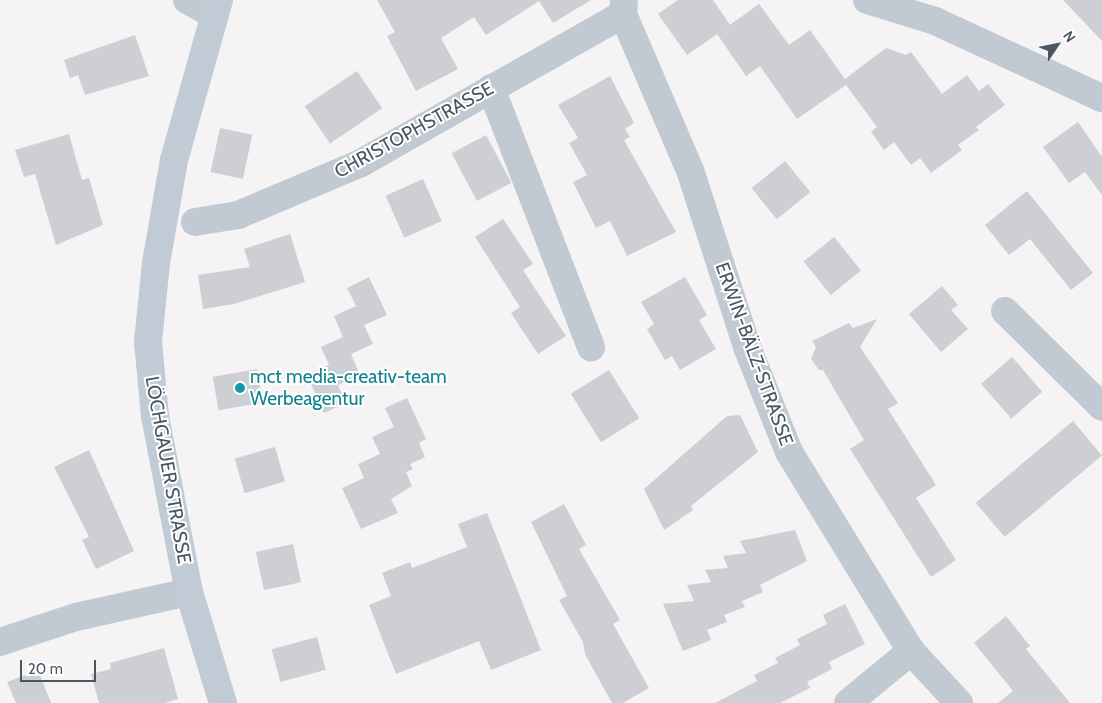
<!DOCTYPE html>
<meta charset="utf-8">
<style>
body{margin:0}
#map{position:relative;width:1102px;height:703px;overflow:hidden;background:#f5f3f3;font-family:Cabin,sans-serif}
div>[style]{position:absolute}
[style*='--x']{left:calc(var(--x)*1px);top:calc(var(--y)*1px);width:calc(var(--w)*1px);rotate:calc(var(--a)*1deg)}
.building>*{inset:0;background:#cdcfd5;transform-origin:0 0}
.street>*{height:28px;margin:-14px;padding:0 14px;transform-origin:14px;border-radius:14px;background:#c1cad2}
.secondary>*{height:28px;margin:-14px;padding:0 14px;transform-origin:14px;border-radius:14px;background:#c1cbd6}
.dots>*{width:14px;height:14px;translate:-50% -50%;box-sizing:border-box;border:2px solid #fff;border-radius:50%}
span{translate:-50% -50%;white-space:nowrap;text-align:center;line-height:1.15;-webkit-text-stroke:4px #fff;paint-order:stroke}
.street-label{font-size:19px;color:#4a5661}
.culture-label{font-size:19px;color:#0d838f}
.left{translate:0 -50%;text-align:left}
.north{position:absolute;left:1032px;top:20px;width:50px;height:50px;-webkit-text-stroke:4px #fff;paint-order:stroke;rotate:56deg;font-size:14px;font-weight:700;line-height:20px;text-align:center;color:#4a5661}
.north::after{content:'';display:block;margin:auto;width:18px;height:22px;background:#4a5661;clip-path:polygon(50% 0,100% 100%,50% 72%,0 100%)}
.scale{position:absolute;left:20px;top:660px;width:76px;height:22px;box-sizing:border-box;border:2px solid #4a5661;border-top:0;padding-left:6px;font-size:15px;line-height:18px;white-space:nowrap;color:#4a5661;-webkit-text-stroke:4px #fff;paint-order:stroke}
</style>
<div id="map">
<div class="building">
<i style="clip-path:polygon(377px 0,591px 0,553px 23px,539px 1px,486px 35px,474px 17px,441px 38px,458px 69px,416px 91px,387px 36px,395px 32px)"></i>
<i style="clip-path:polygon(678px 0,713px 0,730px 25px,687px 55px,658px 14px)"></i>
<i style="clip-path:polygon(1063px 0,1102px 0,1102px 41px)"></i>
<i style="clip-path:polygon(759px 4px,789px 45px,810px 30px,845px 79px,886px 48px,906px 55px,911px 52px,942px 94px,967px 75px,979px 91px,988px 84px,1005px 105px,976px 127px,979px 130px,958px 145px,962px 150px,931px 173px,920px 158px,911px 165px,894px 142px,884px 150px,871px 132px,877px 127px,846px 85px,797px 119px,760px 66px,746px 76px,717px 34px)"></i>
<i style="clip-path:polygon(135px 35px,149px 76px,85px 95px,78px 75px,70px 78px,64px 60px)"></i>
<i style="left:357px;top:71px;width:45px;height:63px;rotate:56deg"></i>
<i style="clip-path:polygon(610px 76px,634px 123px,625px 129px,630px 137px,624px 140px,676px 232px,627px 256px,610px 221px,596px 228px,573px 182px,587px 175px,569px 143px,578px 138px,558px 105px)"></i>
<i style="clip-path:polygon(1078px 122px,1102px 157px,1102px 195px,1085px 172px,1069px 183px,1043px 147px)"></i>
<i style="left:220px;top:128px;width:33px;height:45px;rotate:12deg"></i>
<i style="clip-path:polygon(69px 134px,82px 180px,89px 178px,103px 225px,56px 245px,35px 174px,24px 177px,15px 150px)"></i>
<i style="left:486px;top:135px;width:54px;height:39px;rotate:62deg"></i>
<i style="left:785px;top:161px;width:40px;height:43px;rotate:51deg"></i>
<i style="left:423px;top:179px;width:46px;height:41px;rotate:66deg"></i>
<i style="clip-path:polygon(1027px 191px,1093px 273px,1071px 290px,1030px 239px,1009px 255px,985px 225px)"></i>
<i style="clip-path:polygon(503px 219px,533px 264px,523px 270px,566px 336px,538px 354px,511px 313px,520px 307px,475px 237px)"></i>
<i style="clip-path:polygon(290px 234px,305px 282px,234px 304px,203px 309px,198px 275px,250px 267px,244px 249px)"></i>
<i style="left:834px;top:237px;width:43px;height:39px;rotate:51deg"></i>
<i style="clip-path:polygon(369px 277px,387px 315px,364px 325px,373px 344px,351px 354px,360px 375px,338px 385px,346px 403px,324px 413px,307px 375px,329px 365px,321px 347px,343px 337px,334px 316px,356px 306px,347px 288px)"></i>
<i style="clip-path:polygon(685px 277px,707px 315px,699px 320px,716px 349px,680px 370px,672px 356px,665px 360px,647px 329px,654px 324px,641px 302px)"></i>
<i style="clip-path:polygon(942px 286px,958px 305px,951px 310px,968px 329px,941px 352px,909px 314px)"></i>
<i style="clip-path:polygon(877px 319px,860px 347px,898px 403px,888px 409px,936px 485px,916px 498px,956px 560px,931px 577px,850px 449px,864px 440px,823px 370px,819px 370px,811px 359px,816px 347px,812px 341px,849px 323px,853px 328px)"></i>
<i style="left:1012px;top:357px;width:46px;height:41px;rotate:49deg"></i>
<i style="left:257px;top:369px;width:34px;height:45px;rotate:80deg"></i>
<i style="left:609px;top:370px;width:57px;height:45px;rotate:58deg"></i>
<i style="clip-path:polygon(407px 398px,426px 439px,419px 443px,425px 457px,410px 464px,413px 469px,406px 472px,412px 486px,391px 499px,398px 513px,361px 529px,342px 488px,364px 478px,358px 464px,380px 454px,372px 437px,394px 427px,385px 408px)"></i>
<i style="clip-path:polygon(740px 415px,758px 452px,691px 506px,693px 510px,664px 530px,644px 489px,727px 416px)"></i>
<i style="left:1073px;top:421px;width:45px;height:127px;rotate:50deg"></i>
<i style="left:275px;top:447px;width:36px;height:42px;rotate:74deg"></i>
<i style="clip-path:polygon(89px 450px,134px 551px,96px 569px,82px 540px,89px 537px,54px 467px)"></i>
<i style="clip-path:polygon(564px 504px,586px 545px,579px 549px,620px 620px,613px 624px,649px 688px,623px 703px,612px 703px,585px 654px,583px 642px,559px 600px,567px 596px,531px 522px)"></i>
<i style="clip-path:polygon(487px 513px,541px 650px,491px 670px,479px 641px,396px 674px,369px 605px,391px 596px,382px 573px,410px 562px,412px 568px,467px 547px,458px 524px)"></i>
<i style="clip-path:polygon(795px 530px,807px 561px,760px 585px,763px 592px,742px 601px,745px 607px,724px 615px,727px 622px,707px 630px,711px 640px,683px 651px,663px 604px,694px 601px,687px 585px,711px 582px,705px 570px,728px 568px,723px 556px,746px 553px,740px 541px)"></i>
<i style="left:293px;top:544px;width:39px;height:38px;rotate:78deg"></i>
<i style="clip-path:polygon(845px 604px,865px 644px,829px 662px,832px 669px,807px 682px,810px 688px,780px 703px,715px 703px,757px 681px,754px 675px,778px 663px,775px 658px,800px 645px,797px 639px,827px 624px,823px 615px)"></i>
<i style="clip-path:polygon(1006px 616px,1030px 646px,1026px 649px,1070px 703px,998px 703px,1013px 691px,974px 643px)"></i>
<i style="left:317px;top:637px;width:34px;height:47px;rotate:75deg"></i>
<i style="clip-path:polygon(164px 648px,178px 699px,164px 703px,99px 703px,91px 674px,111px 669px,110px 663px)"></i>
<i style="clip-path:polygon(38px 670px,51px 703px,16px 703px,7px 682px)"></i>
</div>
<div class="street">
<i style="--x:187;--y:0;--w:31;--a:29"></i>
<i style="--x:624;--y:0;--w:14;--a:94"></i>
<i style="--x:623;--y:14;--w:170;--a:66.8"></i>
<i style="--x:690;--y:170;--w:186;--a:72.1"></i>
<i style="--x:747;--y:347;--w:113;--a:68.2"></i>
<i style="--x:789;--y:452;--w:233;--a:58.5"></i>
<i style="--x:911;--y:651;--w:71;--a:47.3"></i>
<i style="--x:867;--y:0;--w:71;--a:17.2"></i>
<i style="--x:935;--y:21;--w:184;--a:24.8"></i>
<i style="--x:491;--y:88;--w:278;--a:68.9"></i>
<i style="--x:195;--y:222;--w:44;--a:-9.2"></i>
<i style="--x:238;--y:215;--w:134;--a:-22.9"></i>
<i style="--x:361;--y:163;--w:301;--a:-29.6"></i>
<i style="--x:1005;--y:311;--w:136;--a:44.7"></i>
<i style="--x:0;--y:642;--w:80;--a:-18.2"></i>
<i style="--x:76;--y:617;--w:116;--a:-12.5"></i>
<i style="--x:848;--y:703;--w:82;--a:-39.5"></i>
</div>
<div class="secondary">
<i style="--x:219;--y:0;--w:166;--a:105.7"></i>
<i style="--x:174;--y:160;--w:105;--a:99.9"></i>
<i style="--x:156;--y:263;--w:79;--a:95.8"></i>
<i style="--x:148;--y:342;--w:74;--a:84.6"></i>
<i style="--x:155;--y:416;--w:179;--a:79.1"></i>
<i style="--x:189;--y:592;--w:116;--a:73"></i>
</div>
<div class="dots">
<i style="left:240px;top:388px;background:#0f9aa8"></i>
</div>
<div class="street-label">
<span style="left:414px;top:130px;rotate:-29deg">CHRISTOPHSTRASSE</span>
<span style="left:754px;top:354px;rotate:70deg">ERWIN-BÄLZ-STRASSE</span>
<span style="left:168px;top:470px;rotate:80deg">LÖCHGAUER STRASSE</span>
</div>
<div class="culture-label">
<span class="left" style="left:250px;top:388px">mct media-creativ-team<br>Werbeagentur</span>
</div>
<div class="north">N</div>
<div class="scale">20 m</div>
</div>
